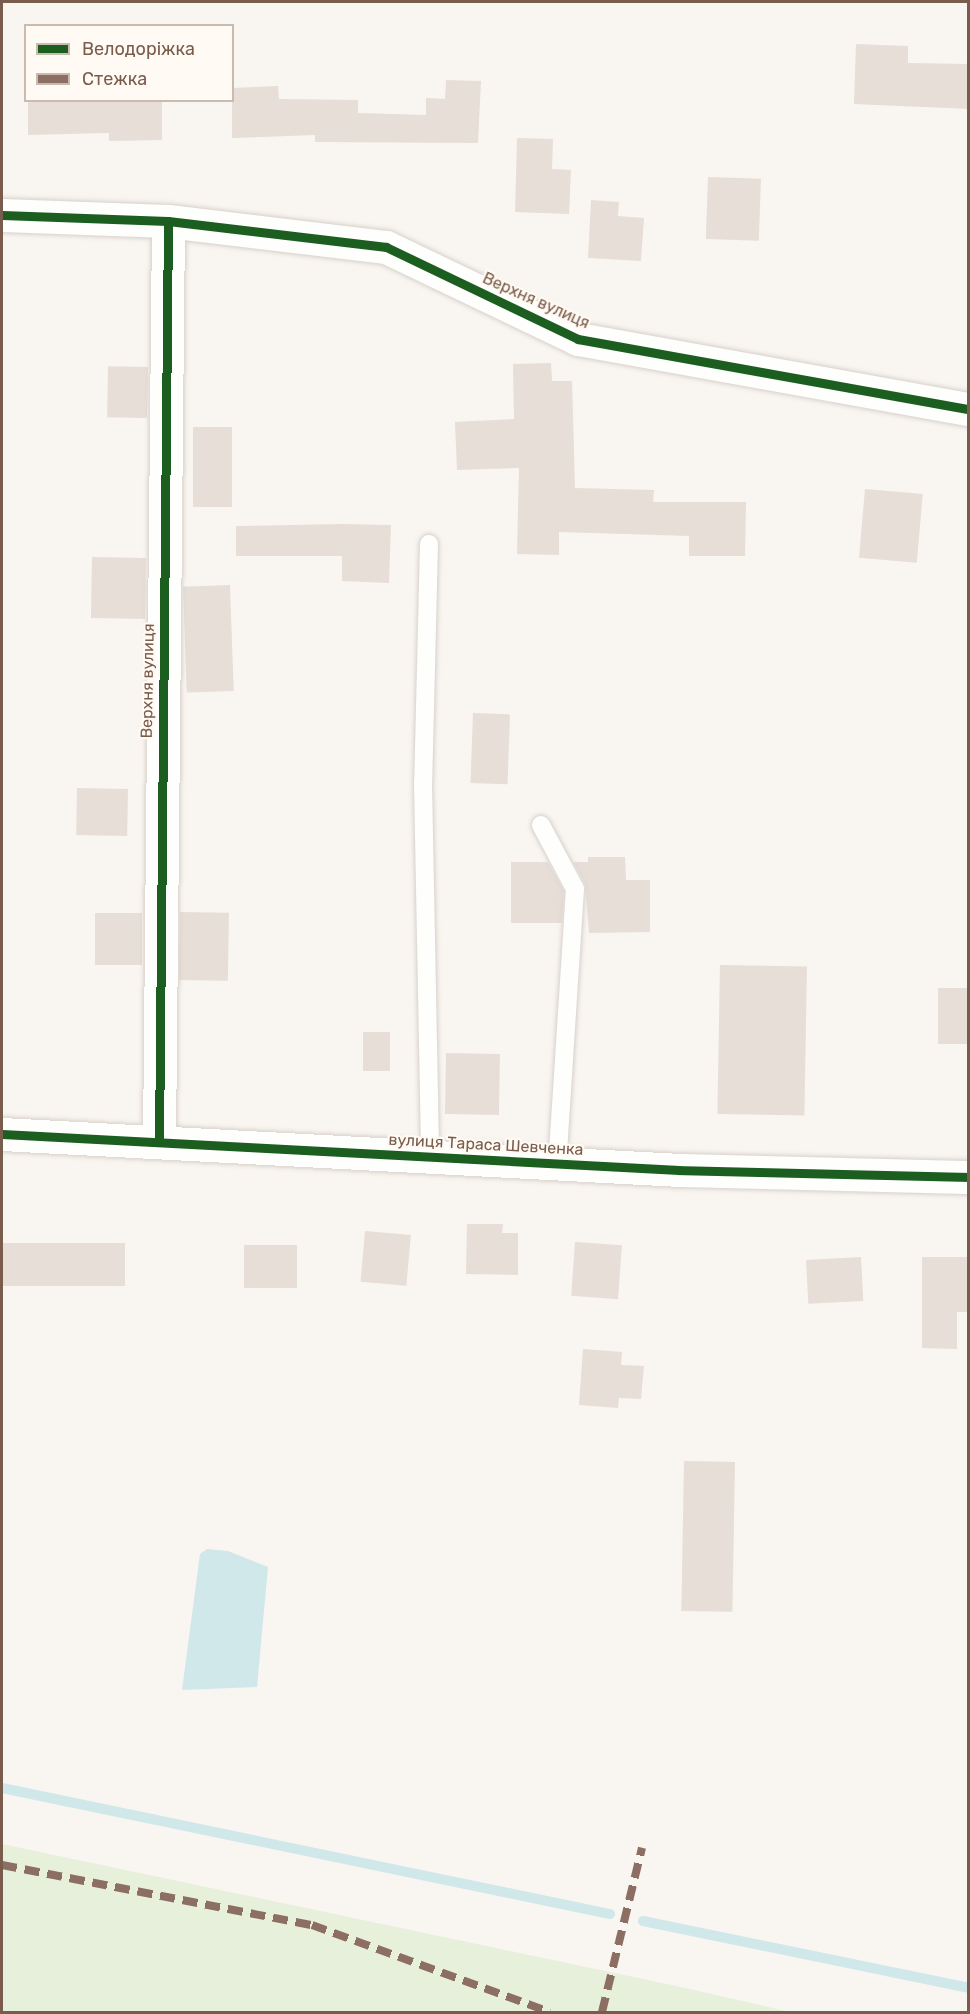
<!DOCTYPE html>
<meta charset="utf-8">
<style>
body{margin:0}
#map{position:relative;width:970px;height:2014px;overflow:hidden;background:#f9f5f0;font-family:Rubik,sans-serif}
div>[style]{position:absolute}
[style*='--x']{left:calc(var(--x)*1px);top:calc(var(--y)*1px);width:calc(var(--w)*1px);rotate:calc(var(--a)*1deg)}
.green>*{inset:0;background:#e7f0db}
.water>*{inset:0;background:#d0e8ea}
.stream>*{height:10px;margin:-5px;padding:0 5px;transform-origin:5px;border-radius:5px;background:#d0e8ea}
.building>*{inset:0;background:#e6ded7;transform-origin:0 0}
.roads{filter:drop-shadow(0 0 2px #d7d1cb) drop-shadow(0 0 2px #d7d1cb)}
.service>*{height:18px;margin:-9px;padding:0 9px;transform-origin:9px;border-radius:9px;background:#fefefd}
.minor>*{height:33px;margin:-16.5px;padding:0 16.5px;transform-origin:16.5px;border-radius:16.5px;background:#fefefd}
.tertiary>*{height:33px;margin:-16.5px;padding:0 16.5px;transform-origin:16.5px;border-radius:16.5px;background:#fefefd}
.quiet>*{height:8px;margin-top:-4px;transform-origin:0;background:repeating-linear-gradient(90deg,#8d6e63 0 15px,transparent 0 23px)}
.cycleway>*{height:9px;margin:-4.5px;padding:0 4.5px;transform-origin:4.5px;border-radius:4.5px;background:#1b5e20}
span{translate:-50% -50%;white-space:nowrap;text-align:center;line-height:1.15;-webkit-text-stroke:4.5px #fffaf3;paint-order:stroke}
.street-label{font-size:16px;color:#7a5c4d}
.frame{position:absolute;inset:0;border:3px solid #7a5c4d;pointer-events:none}
.legend{position:absolute;left:24px;top:24px;width:210px;height:78px;box-sizing:border-box;background:#fffaf3;border:2px solid #cabbb1;margin:0;padding:8px 10px;list-style:none;font-size:18px;color:#7a5c4d}
.legend li{display:flex;align-items:center;gap:12px;height:30px}
.legend b{width:30px;border:2px solid #cabbb1}
</style>
<div id="map">
<div class="green">
<i style="clip-path:polygon(2px 1844px,681px 1987px,790px 2012px,2px 2012px)"></i>
</div>
<div class="water">
<i style="clip-path:polygon(207px 1549px,228px 1551px,268px 1567px,257px 1687px,182px 1690px,200px 1554px)"></i>
</div>
<div class="stream">
<i style="--x:2;--y:1788;--w:621;--a:11.71"></i>
<i style="--x:643;--y:1921;--w:332;--a:11.6"></i>
</div>
<div class="building">
<i style="clip-path:polygon(856px 44px,908px 46px,908px 63px,969px 64px,969px 109px,854px 104px)"></i>
<i style="clip-path:polygon(446px 80px,481px 81px,478px 143px,315px 142px,315px 135px,232px 138px,232px 88px,278px 86px,279px 99px,358px 100px,358px 113px,426px 115px,426px 98px,445px 99px)"></i>
<i style="clip-path:polygon(28px 100px,162px 100px,162px 140px,109px 141px,109px 133px,28px 135px)"></i>
<i style="clip-path:polygon(517px 138px,553px 139px,552px 169px,571px 170px,569px 214px,515px 212px)"></i>
<i style="left:708px;top:177px;width:53px;height:62px;rotate:2deg"></i>
<i style="clip-path:polygon(591px 200px,619px 202px,618px 216px,644px 218px,641px 261px,588px 258px)"></i>
<i style="clip-path:polygon(551px 363px,552px 381px,572px 381px,575px 488px,654px 490px,653px 502px,746px 502px,745px 556px,689px 556px,689px 536px,559px 532px,559px 555px,517px 554px,519px 468px,457px 470px,455px 422px,514px 419px,513px 364px)"></i>
<i style="left:148px;top:367px;width:51px;height:40px;rotate:91deg"></i>
<i style="left:193px;top:427px;width:39px;height:80px"></i>
<i style="left:865px;top:489px;width:58px;height:69px;rotate:5deg"></i>
<i style="clip-path:polygon(343px 524px,391px 525px,389px 583px,342px 581px,342px 556px,236px 556px,236px 526px)"></i>
<i style="left:146px;top:558px;width:61px;height:54px;rotate:91deg"></i>
<i style="left:230px;top:585px;width:106px;height:47px;rotate:88deg"></i>
<i style="left:473px;top:713px;width:37px;height:70px;rotate:2deg"></i>
<i style="left:77px;top:788px;width:51px;height:47px;rotate:1deg"></i>
<i style="clip-path:polygon(588px 857px,625px 857px,626px 880px,650px 880px,650px 932px,589px 933px,585px 884px,573px 862px,588px 862px)"></i>
<i style="clip-path:polygon(511px 862px,548px 862px,564px 891px,562px 923px,511px 923px)"></i>
<i style="left:180px;top:912px;width:49px;height:68px;rotate:1deg"></i>
<i style="left:95px;top:913px;width:47px;height:52px"></i>
<i style="left:720px;top:965px;width:87px;height:149px;rotate:1deg"></i>
<i style="left:969px;top:988px;width:56px;height:31px;rotate:90deg"></i>
<i style="left:363px;top:1032px;width:27px;height:39px"></i>
<i style="left:446px;top:1053px;width:54px;height:61px;rotate:1deg"></i>
<i style="clip-path:polygon(467px 1224px,503px 1224px,502px 1233px,518px 1233px,518px 1275px,466px 1274px)"></i>
<i style="left:365px;top:1231px;width:46px;height:51px;rotate:5deg"></i>
<i style="left:575px;top:1242px;width:47px;height:54px;rotate:4deg"></i>
<i style="left:125px;top:1243px;width:43px;height:123px;rotate:90deg"></i>
<i style="left:244px;top:1245px;width:53px;height:43px"></i>
<i style="left:861px;top:1257px;width:44px;height:55px;rotate:87deg"></i>
<i style="clip-path:polygon(922px 1257px,969px 1257px,969px 1312px,957px 1312px,957px 1349px,922px 1348px)"></i>
<i style="clip-path:polygon(583px 1349px,622px 1352px,621px 1365px,644px 1366px,641px 1399px,619px 1398px,618px 1408px,579px 1405px)"></i>
<i style="left:684px;top:1461px;width:51px;height:150px;rotate:1deg"></i>
</div>
<div class="roads">
<div class="service">
<i style="--x:429;--y:544;--w:239;--a:91.4"></i>
<i style="--x:423;--y:783;--w:374;--a:88.9"></i>
<i style="--x:541;--y:825;--w:72;--a:62"></i>
<i style="--x:575;--y:889;--w:276;--a:93.7"></i>
</div>
<div class="minor">
<i style="--x:2;--y:215;--w:166;--a:2.1"></i>
<i style="--x:168;--y:221;--w:220;--a:6.8"></i>
<i style="--x:386;--y:247;--w:213;--a:25.6"></i>
<i style="--x:578;--y:339;--w:396;--a:10.2"></i>
<i style="--x:159;--y:1142;--w:921;--a:-89.44"></i>
</div>
<div class="tertiary">
<i style="--x:2;--y:1134;--w:678;--a:3.04"></i>
<i style="--x:679;--y:1170;--w:289;--a:1.4"></i>
</div>
</div>
<div class="quiet">
<i style="--x:2;--y:1865;--w:316;--a:11"></i>
<i style="--x:312;--y:1925;--w:253;--a:20.1"></i>
<i style="--x:602;--y:2012;--w:169;--a:-76.3"></i>
</div>
<div class="cycleway">
<i style="--x:2;--y:215;--w:166;--a:2.1"></i>
<i style="--x:168;--y:221;--w:220;--a:6.8"></i>
<i style="--x:386;--y:247;--w:213;--a:25.6"></i>
<i style="--x:578;--y:339;--w:396;--a:10.2"></i>
<i style="--x:2;--y:1134;--w:678;--a:3.04"></i>
<i style="--x:679;--y:1170;--w:289;--a:1.4"></i>
<i style="--x:159;--y:1142;--w:921;--a:-89.44"></i>
</div>
<div class="street-label">
<span style="left:536px;top:301px;rotate:24deg">Верхня вулиця</span>
<span style="left:148px;top:681px;rotate:-89deg">Верхня вулиця</span>
<span style="left:486px;top:1145px;rotate:3deg">вулиця Тараса Шевченка</span>
</div>
<div class="frame"></div>
<ul class="legend">
<li><b style="height:8px;background:#1b5e20"></b>Велодоріжка</li>
<li><b style="height:8px;background:#8d6e63"></b>Стежка</li>
</ul>
</div>
